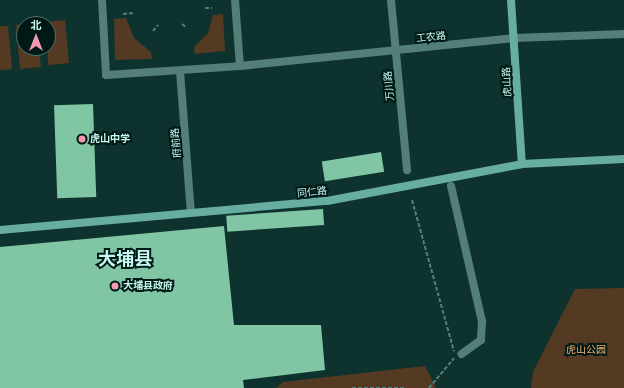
<!DOCTYPE html>
<meta charset="utf-8">
<style>
body{margin:0}
#map{position:relative;width:624px;height:388px;overflow:hidden;background:#0e332e;font-family:"Asap Condensed","Noto Sans SC",sans-serif}
div>[style]{position:absolute}
[style*='--x']{left:calc(var(--x)*1px);top:calc(var(--y)*1px);width:calc(var(--w)*1px);rotate:calc(var(--a)*1deg)}
.green>*{inset:0;background:#543a22}
.building>*{inset:0;background:#80c5a4;transform-origin:0 0}
.path>*{height:2px;margin-top:-1px;transform-origin:0;background:repeating-linear-gradient(90deg,#547f78 0 4px,transparent 0 6px)}
.minor>*{height:8px;margin:-4px;padding:0 4px;transform-origin:4px;border-radius:4px;background:#547e78}
.tertiary>*{height:8px;margin:-4px;padding:0 4px;transform-origin:4px;border-radius:4px;background:#547e78}
.secondary>*{height:8px;margin:-4px;padding:0 4px;transform-origin:4px;border-radius:4px;background:#68ada2}
.dots>*{width:11px;height:11px;translate:-50% -50%;box-sizing:border-box;border:2px solid #011916;border-radius:50%}
span{translate:-50% -50%;white-space:nowrap;text-align:center;line-height:1.15;-webkit-text-stroke:4px #011916;paint-order:stroke}
.street-label{font-size:10px;color:#c5f8ef}
.poi-label{font-size:10px;color:#c5f8ef;font-weight:700}
.left{translate:0 -50%;text-align:left}
.park-label{font-size:10px;color:#f6b170}
.town-label{font-size:18px;color:#c5f8ef;font-weight:700}
.north{position:absolute;left:16px;top:16px;width:40px;height:40px;box-sizing:border-box;background:#011916;border:1px solid #4f726d;border-radius:50%;rotate:0deg;font-size:11px;font-weight:700;line-height:16px;text-align:center;color:#c5f8ef}
.north::after{content:'';display:block;margin:auto;width:14px;height:18px;background:#f19ab0;clip-path:polygon(50% 0,100% 100%,50% 72%,0 100%)}
</style>
<div id="map">
<div class="green">
<i style="clip-path:polygon(223px 14px,225px 51px,195px 54px,194px 47px,208px 33px,213px 15px)"></i>
<i style="clip-path:polygon(126px 18px,134px 38px,151px 52px,152px 59px,115px 60px,114px 19px)"></i>
<i style="clip-path:polygon(65px 20px,69px 63px,48px 65px,48px 24px,44px 22px)"></i>
<i style="clip-path:polygon(24px 24px,24px 48px,39px 48px,41px 67px,20px 69px,16px 25px)"></i>
<i style="clip-path:polygon(0 26px,8px 26px,12px 69px,0 70px)"></i>
<i style="clip-path:polygon(624px 288px,624px 388px,531px 388px,533px 372px,575px 289px)"></i>
<i style="clip-path:polygon(425px 366px,436px 388px,276px 388px,283px 382px)"></i>
</div>
<div class="building">
<i style="left:93px;top:104px;width:93px;height:39px;rotate:88deg"></i>
<i style="left:381px;top:152px;width:20px;height:60px;rotate:81deg"></i>
<i style="left:323px;top:209px;width:16px;height:97px;rotate:86deg"></i>
<i style="clip-path:polygon(224px 226px,234px 325px,321px 325px,325px 370px,243px 380px,244px 388px,0 388px,0 247px)"></i>
</div>
<div class="path">
<i style="--x:205;--y:8;--w:7;--a:0"></i>
<i style="--x:123;--y:14;--w:10;--a:-6"></i>
<i style="--x:182;--y:24;--w:6;--a:39"></i>
<i style="--x:153;--y:31;--w:8;--a:-50"></i>
<i style="--x:412;--y:200;--w:157;--a:74.5"></i>
<i style="--x:352;--y:388;--w:54;--a:0"></i>
<i style="--x:429;--y:388;--w:39;--a:-50"></i>
</div>
<div class="minor">
<i style="--x:102;--y:0;--w:75;--a:86.9"></i>
<i style="--x:106;--y:75;--w:134;--a:-3.8"></i>
<i style="--x:240;--y:66;--w:276;--a:-5.8"></i>
<i style="--x:515;--y:38;--w:109;--a:-2.1"></i>
<i style="--x:235;--y:0;--w:66;--a:85.7"></i>
<i style="--x:180;--y:71;--w:142;--a:85.6"></i>
<i style="--x:451;--y:186;--w:139;--a:77.1"></i>
<i style="--x:482;--y:321;--w:19;--a:93"></i>
<i style="--x:481;--y:340;--w:24;--a:144"></i>
</div>
<div class="tertiary">
<i style="--x:391;--y:0;--w:171;--a:84.6"></i>
</div>
<div class="secondary">
<i style="--x:511;--y:0;--w:164;--a:86.2"></i>
<i style="--x:0;--y:230;--w:328;--a:-5.1"></i>
<i style="--x:327;--y:201;--w:198;--a:-10.7"></i>
<i style="--x:522;--y:164;--w:102;--a:-2.8"></i>
</div>
<div class="dots">
<i style="left:82px;top:139px;background:#f19ab0"></i>
<i style="left:115px;top:286px;background:#f19ab0"></i>
</div>
<div class="street-label">
<span style="left:431px;top:37px;rotate:-6deg">工农路</span>
<span style="left:507px;top:82px;rotate:-93deg">虎山路</span>
<span style="left:389px;top:86px;rotate:-95deg">万川路</span>
<span style="left:176px;top:143px;rotate:-95deg">府前路</span>
<span style="left:312px;top:192px;rotate:-6deg">同仁路</span>
</div>
<div class="poi-label">
<span class="left" style="left:90px;top:139px">虎山中学</span>
<span class="left" style="left:123px;top:286px">大埔县政府</span>
</div>
<div class="park-label">
<span style="left:586px;top:350px">虎山公园</span>
</div>
<div class="town-label">
<span style="left:125px;top:259px">大埔县</span>
</div>
<div class="north">北</div>
</div>
